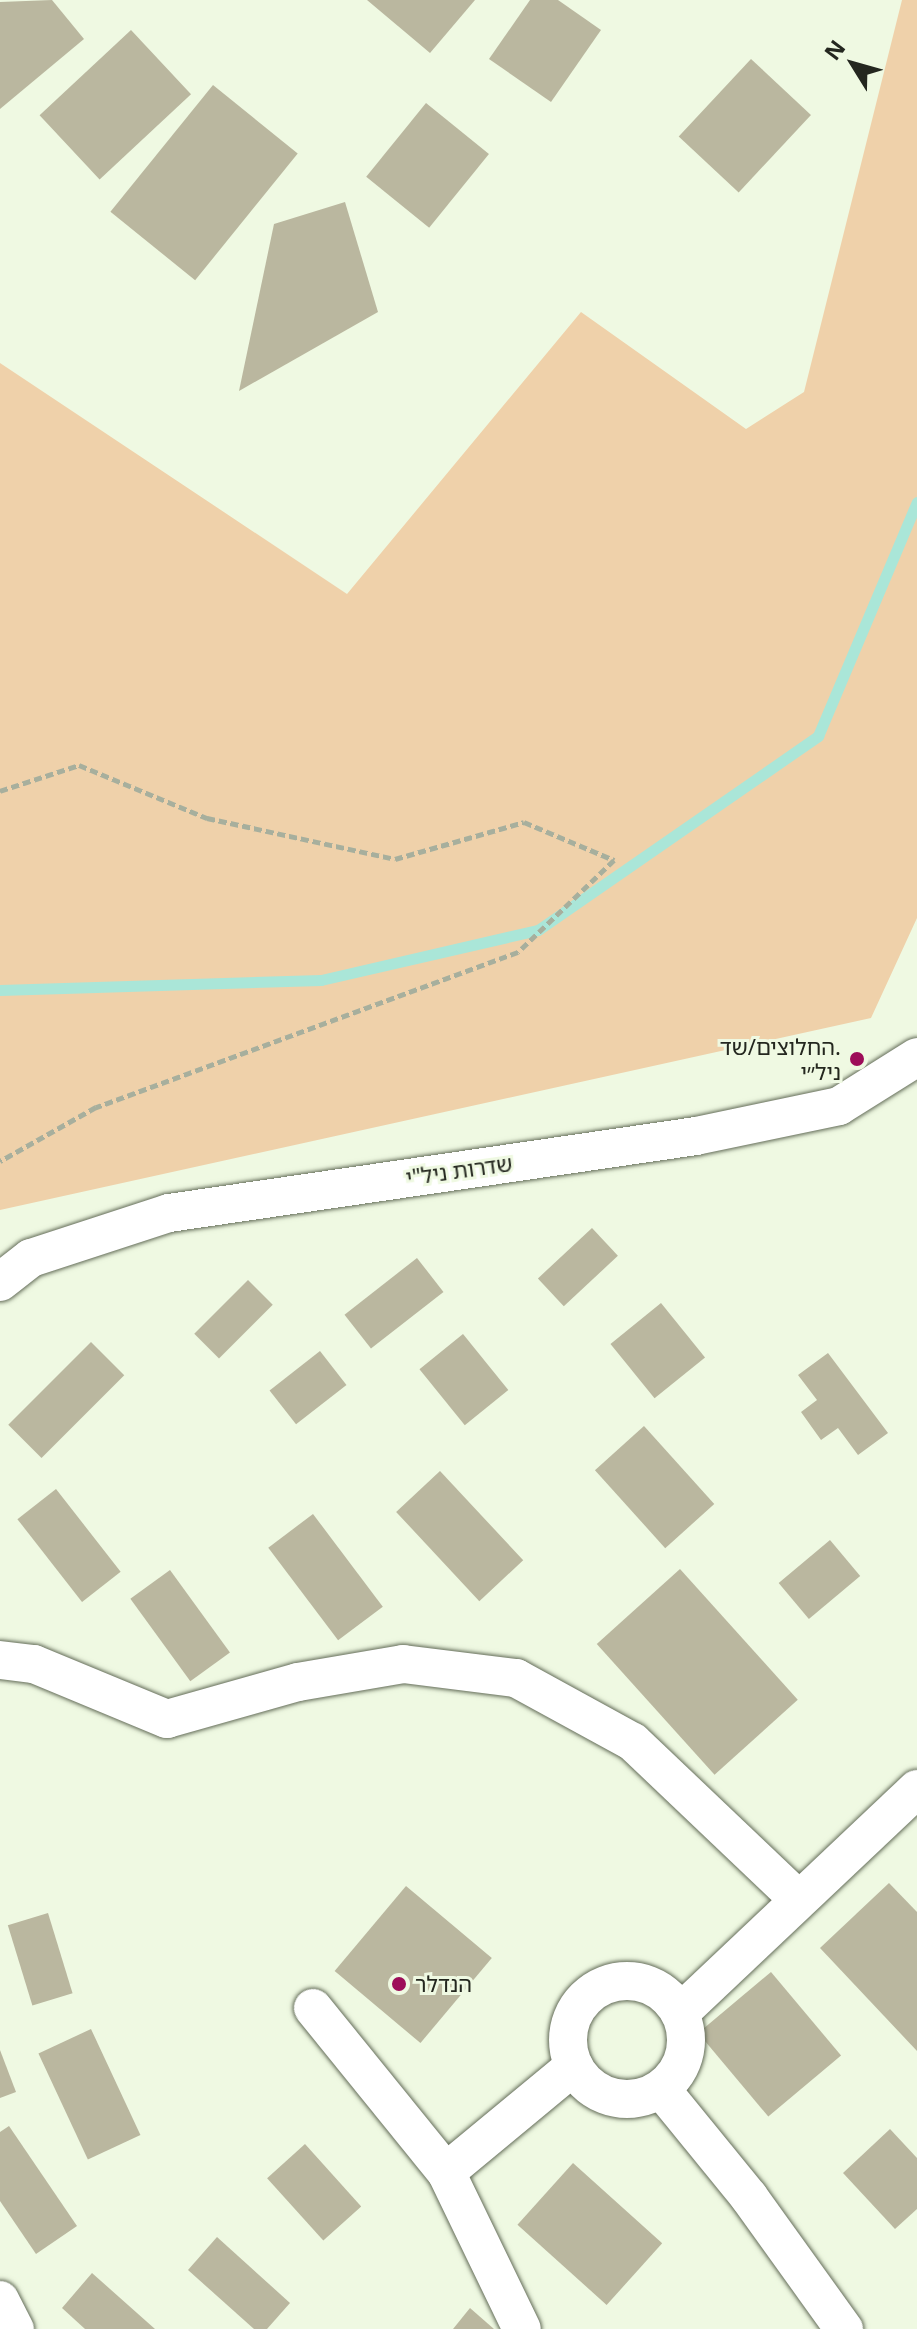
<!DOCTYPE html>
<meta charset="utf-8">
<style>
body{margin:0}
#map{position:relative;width:917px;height:2329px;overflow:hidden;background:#eff9e2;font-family:"Noto Sans","Noto Sans Hebrew",sans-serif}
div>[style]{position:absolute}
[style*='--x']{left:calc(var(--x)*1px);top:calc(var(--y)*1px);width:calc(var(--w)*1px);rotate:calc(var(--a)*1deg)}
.green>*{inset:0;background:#efd1aa}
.stream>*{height:11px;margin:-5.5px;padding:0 5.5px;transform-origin:5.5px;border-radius:5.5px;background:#aae6d8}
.building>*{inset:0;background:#bab79f;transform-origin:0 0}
.path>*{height:5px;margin-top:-2.5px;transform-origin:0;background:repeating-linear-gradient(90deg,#a7af9d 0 8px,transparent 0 12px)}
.roads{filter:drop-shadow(0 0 2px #646d59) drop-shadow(0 0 2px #646d59)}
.minor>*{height:38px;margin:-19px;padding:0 19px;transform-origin:19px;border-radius:19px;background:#fff}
.minor>.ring{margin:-19px;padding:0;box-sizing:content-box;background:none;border:38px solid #fff;border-radius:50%}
.dots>*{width:22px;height:22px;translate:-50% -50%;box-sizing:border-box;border:4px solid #eff9e2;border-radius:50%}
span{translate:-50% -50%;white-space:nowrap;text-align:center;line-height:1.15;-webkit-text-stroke:6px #eff9e2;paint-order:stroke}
.poi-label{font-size:22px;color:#24271f}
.right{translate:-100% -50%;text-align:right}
.left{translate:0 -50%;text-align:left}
.street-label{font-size:22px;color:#24271f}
.north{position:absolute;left:813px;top:24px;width:80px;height:80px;-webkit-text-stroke:6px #eff9e2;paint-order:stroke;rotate:307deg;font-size:22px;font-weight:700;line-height:32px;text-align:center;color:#24271f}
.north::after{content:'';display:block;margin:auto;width:28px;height:36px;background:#24271f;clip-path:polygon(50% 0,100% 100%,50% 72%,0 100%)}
</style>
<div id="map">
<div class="green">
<i style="clip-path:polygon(902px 0,917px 0,917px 918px,871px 1018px,0 1210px,0 363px,347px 594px,581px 312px,746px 429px,804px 392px)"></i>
</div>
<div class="stream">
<i style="--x:0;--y:990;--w:321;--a:-1.8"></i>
<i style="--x:321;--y:980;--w:223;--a:-13"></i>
<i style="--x:538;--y:930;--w:341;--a:-34.7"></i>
<i style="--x:818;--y:736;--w:254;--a:-67.1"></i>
</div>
<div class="building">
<i style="clip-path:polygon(52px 0,84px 39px,0 109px,0 2px)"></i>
<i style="clip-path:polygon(367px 0,475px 0,430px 53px)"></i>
<i style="clip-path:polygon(530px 0,558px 0,601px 30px,551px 102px,489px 59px)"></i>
<i style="left:131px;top:30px;width:88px;height:125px;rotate:47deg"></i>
<i style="left:751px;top:59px;width:82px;height:106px;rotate:43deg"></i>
<i style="left:213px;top:85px;width:109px;height:163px;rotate:39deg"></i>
<i style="left:426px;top:103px;width:81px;height:95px;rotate:39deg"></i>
<i style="clip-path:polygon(345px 202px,378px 312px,239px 391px,274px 224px)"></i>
<i style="left:592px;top:1228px;width:38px;height:74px;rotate:47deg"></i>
<i style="left:417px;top:1258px;width:43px;height:92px;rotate:52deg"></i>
<i style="left:248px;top:1280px;width:35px;height:76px;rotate:45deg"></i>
<i style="left:661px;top:1303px;width:70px;height:65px;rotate:51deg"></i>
<i style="left:463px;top:1334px;width:72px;height:56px;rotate:51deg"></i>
<i style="left:91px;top:1342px;width:47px;height:117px;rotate:45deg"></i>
<i style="left:320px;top:1351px;width:43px;height:64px;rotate:52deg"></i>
<i style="clip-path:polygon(828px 1353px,888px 1433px,858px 1455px,838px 1428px,821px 1440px,801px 1412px,817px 1400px,798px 1375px)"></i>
<i style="left:644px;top:1426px;width:105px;height:66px;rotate:48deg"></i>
<i style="left:440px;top:1471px;width:122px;height:60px;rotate:47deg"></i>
<i style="left:56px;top:1489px;width:105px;height:49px;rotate:52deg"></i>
<i style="left:313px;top:1514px;width:116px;height:56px;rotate:53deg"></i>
<i style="left:830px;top:1540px;width:47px;height:67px;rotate:50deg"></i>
<i style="left:680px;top:1569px;width:176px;height:112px;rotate:48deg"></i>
<i style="left:170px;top:1570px;width:102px;height:49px;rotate:54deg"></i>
<i style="clip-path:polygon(889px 1883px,917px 1912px,917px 2051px,820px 1948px)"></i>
<i style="left:406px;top:1886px;width:112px;height:111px;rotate:40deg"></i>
<i style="left:48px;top:1913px;width:84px;height:42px;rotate:73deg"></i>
<i style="left:771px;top:1972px;width:109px;height:95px;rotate:50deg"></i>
<i style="left:91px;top:2029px;width:117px;height:58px;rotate:65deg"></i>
<i style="clip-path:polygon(0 2050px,16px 2092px,0 2098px)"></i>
<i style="clip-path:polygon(9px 2126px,77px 2226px,36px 2254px,0 2201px,0 2132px)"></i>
<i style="clip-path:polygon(890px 2129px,917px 2158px,917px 2209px,895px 2229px,843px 2173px)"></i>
<i style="left:305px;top:2144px;width:84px;height:51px;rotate:48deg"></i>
<i style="left:573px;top:2163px;width:120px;height:83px;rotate:42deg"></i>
<i style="clip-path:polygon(217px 2237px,290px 2303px,267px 2329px,254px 2329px,188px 2270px)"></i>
<i style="clip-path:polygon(92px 2273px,155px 2329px,85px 2329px,62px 2308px)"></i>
<i style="clip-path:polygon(470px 2308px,494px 2329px,453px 2329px)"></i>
</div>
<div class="path">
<i style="--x:0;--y:791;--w:83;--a:-18.2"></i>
<i style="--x:79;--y:765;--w:139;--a:22.5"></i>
<i style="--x:207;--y:818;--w:192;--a:12.3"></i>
<i style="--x:395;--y:859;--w:134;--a:-16"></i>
<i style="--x:524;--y:822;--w:98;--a:22.9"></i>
<i style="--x:614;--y:860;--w:133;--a:136.2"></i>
<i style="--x:518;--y:952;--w:450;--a:159.8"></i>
<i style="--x:96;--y:1107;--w:110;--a:150.6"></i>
</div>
<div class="roads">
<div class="minor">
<i style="--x:0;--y:1282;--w:39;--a:-38"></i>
<i style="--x:31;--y:1258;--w:145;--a:-18.1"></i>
<i style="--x:169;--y:1213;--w:533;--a:-8.31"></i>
<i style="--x:696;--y:1136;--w:146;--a:-11.8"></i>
<i style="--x:839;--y:1106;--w:92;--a:-32.1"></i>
<i style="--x:0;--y:1660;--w:34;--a:7"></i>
<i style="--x:34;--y:1664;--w:144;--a:22.5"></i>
<i style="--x:167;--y:1719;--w:136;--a:-15.8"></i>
<i style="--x:298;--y:1682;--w:107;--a:-9.7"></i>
<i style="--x:403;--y:1664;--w:114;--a:7.1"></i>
<i style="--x:516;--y:1678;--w:133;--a:28.7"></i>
<i style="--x:633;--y:1742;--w:228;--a:43.6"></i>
<i class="ring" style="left:568px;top:1981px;width:80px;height:80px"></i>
<i style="--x:313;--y:2008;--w:211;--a:51"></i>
<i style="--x:446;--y:2172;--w:174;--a:64.2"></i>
<i style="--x:680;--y:2013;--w:326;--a:-43.4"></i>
<i style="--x:661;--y:2089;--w:139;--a:50.8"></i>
<i style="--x:749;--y:2197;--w:163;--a:54.3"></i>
<i style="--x:446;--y:2172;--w:166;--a:-39.6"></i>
<i style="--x:0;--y:2300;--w:33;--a:63"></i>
</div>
</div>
<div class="dots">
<i style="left:857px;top:1059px;background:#9d0d59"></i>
<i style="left:399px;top:1984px;background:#9d0d59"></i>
</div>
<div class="poi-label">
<span class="right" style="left:841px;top:1059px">החלוצים/שד.<br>ניל״י</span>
<span class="left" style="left:415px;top:1984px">הנדלר</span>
</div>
<div class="street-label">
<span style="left:459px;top:1170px;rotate:-8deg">שדרות ניל"י</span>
</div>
<div class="north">N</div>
</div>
